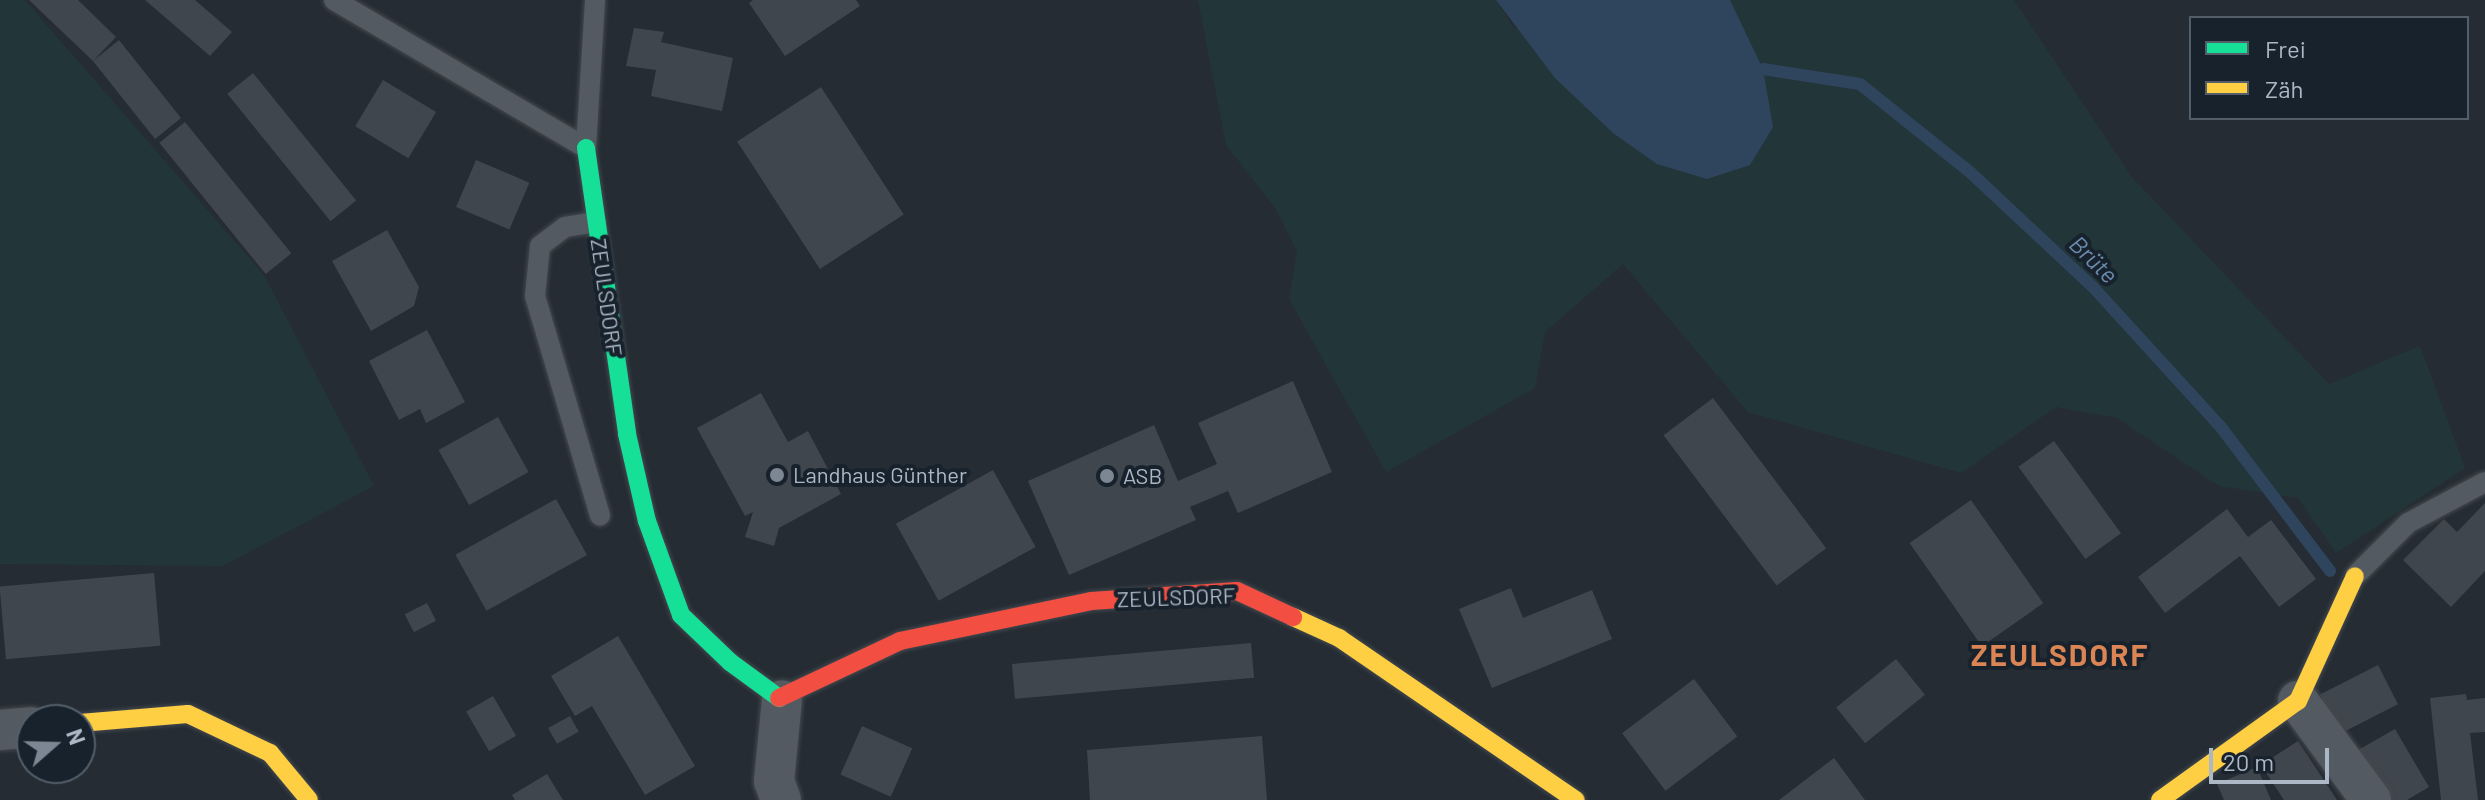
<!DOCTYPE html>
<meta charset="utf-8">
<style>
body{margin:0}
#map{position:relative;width:2485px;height:800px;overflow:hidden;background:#252c33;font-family:Barlow,sans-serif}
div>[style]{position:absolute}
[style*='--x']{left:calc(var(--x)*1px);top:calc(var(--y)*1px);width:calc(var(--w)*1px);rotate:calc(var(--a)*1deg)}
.green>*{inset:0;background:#223639}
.water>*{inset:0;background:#2f455d}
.stream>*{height:12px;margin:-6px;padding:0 6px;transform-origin:6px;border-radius:6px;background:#2f455d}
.building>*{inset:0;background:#40464d;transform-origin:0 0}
.roads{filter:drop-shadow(0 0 2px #43494f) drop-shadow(0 0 2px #43494f)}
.lane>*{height:20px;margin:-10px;padding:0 10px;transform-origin:10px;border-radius:10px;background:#545a62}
.street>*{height:40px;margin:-20px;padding:0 20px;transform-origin:20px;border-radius:20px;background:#545a62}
.fast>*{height:18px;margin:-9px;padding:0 9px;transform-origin:9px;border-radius:9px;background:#16e098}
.slow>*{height:18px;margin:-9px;padding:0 9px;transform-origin:9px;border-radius:9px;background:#ffcf43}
.jam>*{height:18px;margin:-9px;padding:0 9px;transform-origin:9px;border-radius:9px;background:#f24e42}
.dots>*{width:22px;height:22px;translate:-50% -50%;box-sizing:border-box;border:4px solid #18222d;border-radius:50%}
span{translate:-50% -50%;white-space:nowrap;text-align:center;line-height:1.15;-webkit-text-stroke:8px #18222d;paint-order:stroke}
.street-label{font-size:22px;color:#acb8c6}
.poi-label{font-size:22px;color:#acb8c6}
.left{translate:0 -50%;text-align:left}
.water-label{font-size:24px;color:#6a8bac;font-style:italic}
.district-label{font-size:30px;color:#da8553;font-weight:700;letter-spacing:2px}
.legend{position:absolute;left:2189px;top:16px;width:280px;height:104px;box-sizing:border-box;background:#18222d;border:2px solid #535e6a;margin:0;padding:10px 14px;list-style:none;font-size:24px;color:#acb8c6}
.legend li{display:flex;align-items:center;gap:16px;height:40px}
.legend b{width:40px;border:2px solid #535e6a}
.north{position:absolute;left:16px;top:704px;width:80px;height:80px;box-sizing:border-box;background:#18222d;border:2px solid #535e6a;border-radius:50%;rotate:70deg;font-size:22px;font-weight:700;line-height:32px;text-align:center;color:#acb8c6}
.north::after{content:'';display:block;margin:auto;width:28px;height:36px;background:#7d8793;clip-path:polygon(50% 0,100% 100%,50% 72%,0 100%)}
.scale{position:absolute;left:2209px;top:748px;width:120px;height:36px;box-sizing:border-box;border:4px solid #acb8c6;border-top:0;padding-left:10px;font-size:24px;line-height:28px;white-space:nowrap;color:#acb8c6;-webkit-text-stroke:6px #18222d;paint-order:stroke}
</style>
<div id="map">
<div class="green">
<i style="clip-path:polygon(0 0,25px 0,264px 275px,374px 486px,223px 566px,0 564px)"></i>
<i style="clip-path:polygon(1198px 0,1496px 0,1514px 28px,1763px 69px,1730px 0,2014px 0,2131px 176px,2329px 384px,2420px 346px,2465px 468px,2336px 553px,2298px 498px,2219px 486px,2117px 418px,2056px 407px,1961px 473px,1748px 412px,1623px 264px,1545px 332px,1535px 388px,1386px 472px,1289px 299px,1297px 251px,1276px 209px,1226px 145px)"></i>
</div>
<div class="water">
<i style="clip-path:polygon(1496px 0,1730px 0,1763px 69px,1773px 127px,1750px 165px,1707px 179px,1657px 164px,1613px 133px,1555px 78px)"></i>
</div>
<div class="stream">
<i style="--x:1763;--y:69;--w:98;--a:8.8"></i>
<i style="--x:1860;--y:84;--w:142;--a:38.7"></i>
<i style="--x:1971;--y:173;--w:167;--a:43.1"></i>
<i style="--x:2093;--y:287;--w:188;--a:47.6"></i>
<i style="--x:2220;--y:426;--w:182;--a:52.8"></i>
</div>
<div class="building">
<i style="clip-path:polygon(29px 0,78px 0,116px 37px,93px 61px,119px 40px,181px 118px,155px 139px,93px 61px)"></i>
<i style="clip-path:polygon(145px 0,195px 0,232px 32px,210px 56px)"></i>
<i style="clip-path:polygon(753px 0,856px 0,860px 6px,785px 56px,749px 3px)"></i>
<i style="clip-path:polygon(634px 28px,664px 32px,661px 42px,733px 58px,722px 111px,651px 96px,656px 70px,626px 66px)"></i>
<i style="left:253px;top:73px;width:164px;height:33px;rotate:51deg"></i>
<i style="left:383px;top:80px;width:62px;height:54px;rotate:31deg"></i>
<i style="left:821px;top:87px;width:152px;height:100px;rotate:57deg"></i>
<i style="left:185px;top:122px;width:169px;height:33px;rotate:51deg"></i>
<i style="left:476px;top:160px;width:58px;height:51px;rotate:23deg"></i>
<i style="clip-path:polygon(387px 230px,419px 287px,414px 306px,371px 331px,332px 261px)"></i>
<i style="clip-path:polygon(427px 330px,465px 402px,426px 423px,420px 409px,399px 420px,369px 361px)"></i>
<i style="clip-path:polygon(1293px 381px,1332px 472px,1238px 513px,1228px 491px,1190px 507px,1196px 520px,1069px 575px,1028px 481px,1154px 425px,1178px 481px,1217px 464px,1198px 423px)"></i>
<i style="clip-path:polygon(761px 393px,788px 442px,808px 431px,841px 494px,779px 528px,774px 546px,745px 537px,753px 512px,745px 516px,697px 428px)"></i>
<i style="left:1713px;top:398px;width:188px;height:62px;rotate:53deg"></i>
<i style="left:498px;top:417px;width:63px;height:68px;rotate:61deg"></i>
<i style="left:2054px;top:441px;width:114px;height:44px;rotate:54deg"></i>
<i style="left:993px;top:470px;width:88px;height:111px;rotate:61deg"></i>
<i style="left:556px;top:499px;width:64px;height:115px;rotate:61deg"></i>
<i style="left:1971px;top:500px;width:126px;height:75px;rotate:55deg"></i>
<i style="clip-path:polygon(2485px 503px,2485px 571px,2451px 607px,2403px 560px,2444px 519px,2457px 532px)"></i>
<i style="clip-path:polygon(2227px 509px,2248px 537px,2271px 520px,2316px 579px,2279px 607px,2240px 556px,2165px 613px,2138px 577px)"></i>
<i style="left:154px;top:573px;width:73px;height:155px;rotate:85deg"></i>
<i style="clip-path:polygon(1511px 588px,1523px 618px,1592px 590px,1612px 639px,1492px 688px,1459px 609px)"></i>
<i style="left:427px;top:603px;width:20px;height:25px;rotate:63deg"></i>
<i style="clip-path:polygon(618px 636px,695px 766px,645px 795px,592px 706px,575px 716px,551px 676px)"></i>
<i style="left:1251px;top:643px;width:35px;height:240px;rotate:85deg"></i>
<i style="left:1896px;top:659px;width:46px;height:77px;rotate:51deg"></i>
<i style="left:2378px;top:665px;width:44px;height:65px;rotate:63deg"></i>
<i style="left:1694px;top:679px;width:72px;height:90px;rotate:53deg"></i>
<i style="clip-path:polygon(2466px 694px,2467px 700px,2485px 698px,2485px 732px,2470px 733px,2478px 800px,2441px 800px,2430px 698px)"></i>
<i style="left:493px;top:696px;width:46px;height:31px;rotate:60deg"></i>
<i style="left:570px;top:716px;width:18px;height:25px;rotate:61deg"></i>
<i style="left:862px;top:726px;width:55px;height:53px;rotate:24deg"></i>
<i style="clip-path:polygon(2395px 729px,2429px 787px,2407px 800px,2381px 800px,2353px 753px)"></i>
<i style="clip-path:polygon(1262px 736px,1267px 800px,1090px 800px,1087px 750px)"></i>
<i style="clip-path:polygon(2298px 741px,2337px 800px,2284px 800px,2261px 765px)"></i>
<i style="clip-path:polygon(1834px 758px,1865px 800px,1779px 800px)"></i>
<i style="clip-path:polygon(2257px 767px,2271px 800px,2224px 800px,2217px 784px)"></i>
<i style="clip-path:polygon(547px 774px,563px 800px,515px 800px,512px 795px)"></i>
</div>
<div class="roads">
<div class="lane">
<i style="--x:334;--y:0;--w:292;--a:30.4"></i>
<i style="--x:586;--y:148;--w:148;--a:-86.5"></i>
<i style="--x:596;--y:222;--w:31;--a:171"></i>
<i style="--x:565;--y:227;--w:31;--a:143"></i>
<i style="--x:540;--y:246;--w:50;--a:95.7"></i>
<i style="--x:535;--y:296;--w:229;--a:73.5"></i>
<i style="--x:2355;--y:576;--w:75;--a:-45"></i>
<i style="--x:2408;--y:523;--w:87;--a:-28"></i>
</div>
<div class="street">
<i style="--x:2298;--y:701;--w:123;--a:53.6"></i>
<i style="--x:0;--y:730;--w:32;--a:-5"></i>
<i style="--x:781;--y:800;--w:20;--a:-110"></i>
<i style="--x:774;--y:781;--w:81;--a:-84.4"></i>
</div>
<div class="fast">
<i style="--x:586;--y:148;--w:289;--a:81.8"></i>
<i style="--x:627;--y:434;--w:89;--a:77.1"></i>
<i style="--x:647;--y:521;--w:100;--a:70.1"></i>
<i style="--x:681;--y:615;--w:68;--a:43.8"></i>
<i style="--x:730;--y:662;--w:61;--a:36.3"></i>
</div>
<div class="slow">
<i style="--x:1293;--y:617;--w:51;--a:24.5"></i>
<i style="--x:1339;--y:638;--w:287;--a:34.4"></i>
<i style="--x:80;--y:723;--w:108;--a:-4.8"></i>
<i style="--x:188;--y:714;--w:91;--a:25.4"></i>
<i style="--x:270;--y:753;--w:61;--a:50.3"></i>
<i style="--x:2160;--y:800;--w:170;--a:-35.7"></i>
<i style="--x:2298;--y:701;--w:137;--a:-65.5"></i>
</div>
<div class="jam">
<i style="--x:779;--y:698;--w:134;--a:-25.2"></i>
<i style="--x:900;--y:641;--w:195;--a:-11.8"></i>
<i style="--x:1091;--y:601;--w:146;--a:-3.9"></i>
<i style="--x:1237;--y:591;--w:62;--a:24.9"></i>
</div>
</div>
<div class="dots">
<i style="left:777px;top:475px;background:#7d8793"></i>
<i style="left:1107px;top:476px;background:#7d8793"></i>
</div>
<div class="street-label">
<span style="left:607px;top:297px;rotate:82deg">ZEULSDORF</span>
<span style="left:1176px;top:597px;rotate:-2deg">ZEULSDORF</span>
</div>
<div class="poi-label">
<span class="left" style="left:793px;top:475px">Landhaus Günther</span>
<span class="left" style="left:1123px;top:476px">ASB</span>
</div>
<div class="water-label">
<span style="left:2094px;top:259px;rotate:44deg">Brüte</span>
</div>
<div class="district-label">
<span style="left:2060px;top:654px">ZEULSDORF</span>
</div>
<ul class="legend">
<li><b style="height:10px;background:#16e098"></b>Frei</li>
<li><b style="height:10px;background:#ffcf43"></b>Zäh</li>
</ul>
<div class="north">N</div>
<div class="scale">20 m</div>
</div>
